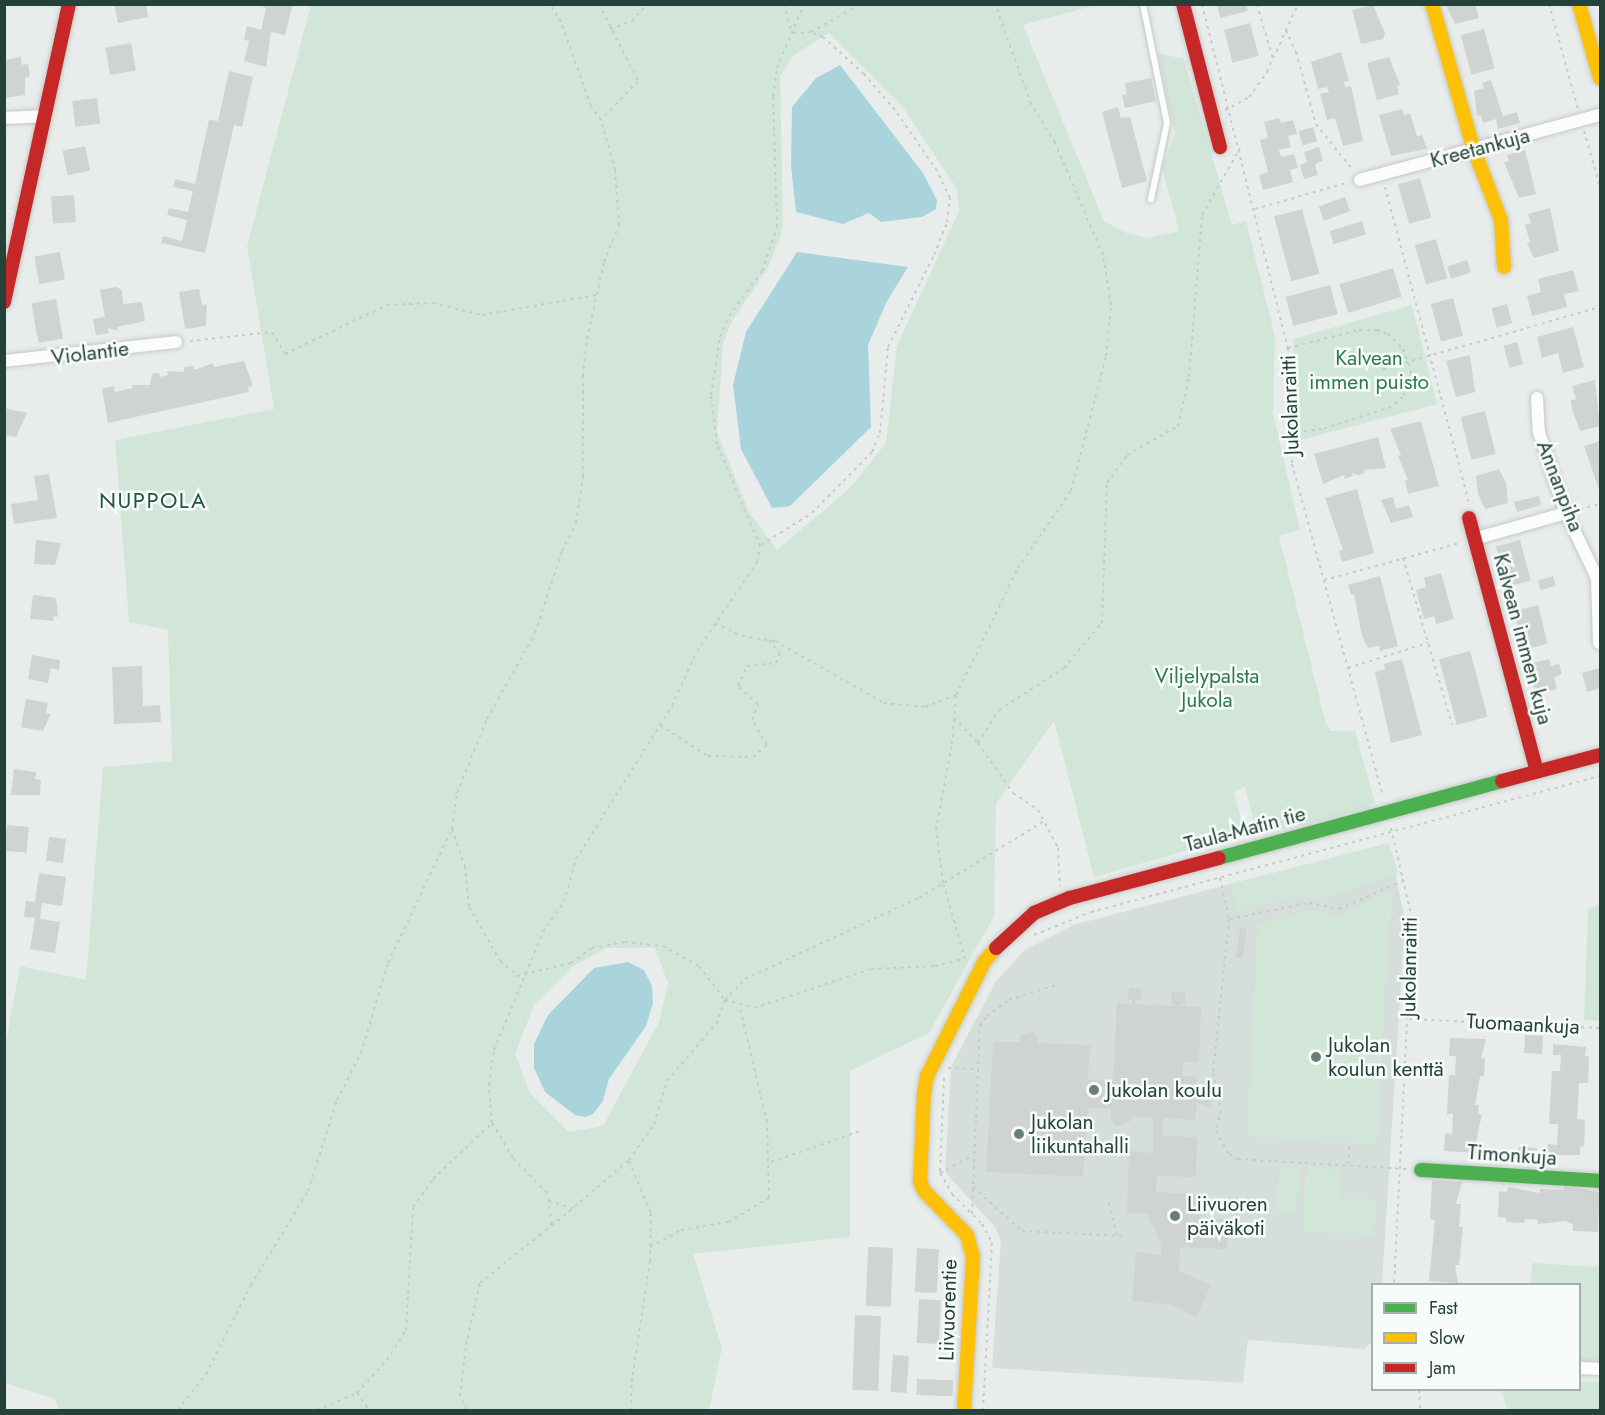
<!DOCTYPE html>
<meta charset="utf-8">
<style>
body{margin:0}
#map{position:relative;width:1605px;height:1415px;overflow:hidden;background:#e8edeb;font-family:Jost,sans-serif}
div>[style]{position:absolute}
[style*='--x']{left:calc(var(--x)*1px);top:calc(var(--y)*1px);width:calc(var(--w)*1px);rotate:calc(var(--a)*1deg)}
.built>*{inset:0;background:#d6dedb}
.green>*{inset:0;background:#d1e6d8;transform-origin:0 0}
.water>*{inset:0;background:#a9d4db}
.building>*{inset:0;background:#cfd4d2;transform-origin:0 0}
.path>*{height:2px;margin-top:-1px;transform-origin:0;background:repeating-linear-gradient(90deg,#c3ccca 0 3px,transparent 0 7.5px)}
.roads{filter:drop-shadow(0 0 2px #c5cac8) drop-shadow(0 0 2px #c5cac8)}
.lane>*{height:6px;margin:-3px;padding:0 3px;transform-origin:3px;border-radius:3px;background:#fcfcfc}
.street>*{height:12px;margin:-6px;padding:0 6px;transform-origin:6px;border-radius:6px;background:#fcfcfc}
.fast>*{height:14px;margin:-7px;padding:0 7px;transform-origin:7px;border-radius:7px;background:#4caf50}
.slow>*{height:14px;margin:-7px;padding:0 7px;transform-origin:7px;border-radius:7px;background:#ffc107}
.jam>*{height:14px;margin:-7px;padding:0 7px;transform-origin:7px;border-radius:7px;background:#c62828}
.dots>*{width:16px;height:16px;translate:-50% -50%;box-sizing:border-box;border:3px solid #f7fbf9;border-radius:50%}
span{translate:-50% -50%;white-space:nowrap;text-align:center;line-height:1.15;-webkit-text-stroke:5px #f7fbf9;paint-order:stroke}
.street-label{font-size:21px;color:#24423a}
.park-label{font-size:21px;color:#2d7a4b}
.poi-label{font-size:21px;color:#24423a}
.left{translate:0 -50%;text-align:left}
.neighbourhood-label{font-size:22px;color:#1f5548;letter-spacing:1.5px}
.frame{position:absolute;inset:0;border:6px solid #24423a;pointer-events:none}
.legend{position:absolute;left:1371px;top:1283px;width:210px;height:108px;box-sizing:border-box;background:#f7fbf9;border:2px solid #a3b1ad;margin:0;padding:8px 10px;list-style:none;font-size:18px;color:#24423a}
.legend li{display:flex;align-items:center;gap:12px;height:30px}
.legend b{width:30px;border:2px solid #a3b1ad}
</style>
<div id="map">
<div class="built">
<i style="clip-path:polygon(1389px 843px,1405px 920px,1382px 1284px,1372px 1284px,1372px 1341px,1364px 1349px,1248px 1340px,1243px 1383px,992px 1368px,1001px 1240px,995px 1227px,945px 1172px,951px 1067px,996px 981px,1025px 950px,1073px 925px)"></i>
</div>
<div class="green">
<i style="clip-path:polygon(evenodd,311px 5px,1096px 5px,1023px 25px,1104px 221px,1126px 233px,1147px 238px,1179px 231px,1162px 168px,1175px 134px,1158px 53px,1184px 59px,1232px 225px,1246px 221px,1275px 336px,1273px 413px,1300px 530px,1279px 536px,1325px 720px,1330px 731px,1355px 731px,1375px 803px,1369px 808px,1257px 836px,1245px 786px,1234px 792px,1245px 834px,1094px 877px,1054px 721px,996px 803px,994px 916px,929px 1033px,850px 1071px,850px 1237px,693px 1254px,722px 1348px,709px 1410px,59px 1410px,55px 1399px,5px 1383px,4px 1053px,20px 966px,86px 980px,103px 767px,172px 761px,168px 630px,129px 622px,115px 440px,274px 409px,247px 246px,311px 5px,829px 33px,902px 106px,957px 189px,959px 211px,897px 346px,886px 443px,850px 488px,777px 550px,749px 512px,717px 432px,723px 344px,732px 321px,767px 270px,780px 238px,783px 223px,780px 76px,794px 55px,829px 33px,311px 5px,606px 948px,655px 948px,668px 983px,659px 1022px,603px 1126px,569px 1132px,530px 1093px,515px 1054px,534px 1005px,572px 967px,606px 948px)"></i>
<i style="clip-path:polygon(1412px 305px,1437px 404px,1297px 441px,1293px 339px)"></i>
<i style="clip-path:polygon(1389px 843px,1398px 874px,1327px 898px,1294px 897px,1236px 911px,1231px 884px)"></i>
<i style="clip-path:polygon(1394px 889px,1388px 936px,1377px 1144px,1247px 1137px,1258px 924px,1313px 910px,1338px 917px)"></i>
<i style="clip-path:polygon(1600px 904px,1600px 1021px,1584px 1020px,1588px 909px)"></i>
<i style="clip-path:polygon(1306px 1167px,1340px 1169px,1339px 1197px,1376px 1199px,1374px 1236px,1303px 1232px)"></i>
<i style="left:1280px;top:1168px;width:20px;height:43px;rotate:6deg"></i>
<i style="clip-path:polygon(1532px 1263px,1600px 1267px,1600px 1362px,1580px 1361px,1580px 1284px,1531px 1284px)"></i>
<i style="clip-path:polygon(1580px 1381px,1600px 1382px,1600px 1410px,1507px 1410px,1502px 1390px,1580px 1390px)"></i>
</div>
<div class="water">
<i style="clip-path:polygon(840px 65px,923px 173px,937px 200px,936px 209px,922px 217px,881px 222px,869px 213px,843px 224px,796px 212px,791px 165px,792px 107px,816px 78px)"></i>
<i style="clip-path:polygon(797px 252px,908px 267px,887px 301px,868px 345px,871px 427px,790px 506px,772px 508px,741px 449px,733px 385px,746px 332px)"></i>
<i style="clip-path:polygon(628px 962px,644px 970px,652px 986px,653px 1003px,646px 1026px,609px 1079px,603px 1101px,593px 1114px,585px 1117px,575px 1115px,545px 1092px,534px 1068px,534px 1044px,548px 1015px,594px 968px)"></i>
</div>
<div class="building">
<i style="clip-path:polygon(114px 4px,146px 4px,148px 17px,118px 23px)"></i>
<i style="clip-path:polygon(257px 4px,293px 4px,285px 35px,271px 32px,266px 67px,244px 61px,249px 41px,244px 39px,247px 26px,261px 30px,266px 8px)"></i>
<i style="clip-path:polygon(1217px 4px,1246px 4px,1248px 11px,1220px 18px)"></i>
<i style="clip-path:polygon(1449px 4px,1475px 4px,1479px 18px,1455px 24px,1446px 6px)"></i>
<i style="clip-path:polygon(1373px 5px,1385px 33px,1383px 39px,1361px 44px,1352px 10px)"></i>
<i style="left:1250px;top:23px;width:34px;height:27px;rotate:75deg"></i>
<i style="left:1484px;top:29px;width:41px;height:24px;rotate:75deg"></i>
<i style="left:131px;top:43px;width:28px;height:26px;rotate:80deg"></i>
<i style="clip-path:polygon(1341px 52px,1349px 81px,1344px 82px,1345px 87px,1351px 86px,1363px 141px,1343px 146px,1335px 118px,1327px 120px,1320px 94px,1329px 92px,1327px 87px,1318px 89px,1311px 62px)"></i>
<i style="clip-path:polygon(21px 57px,22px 65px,28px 64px,30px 77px,25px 78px,25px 95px,5px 98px,4px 60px)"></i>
<i style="clip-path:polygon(1389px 57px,1400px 85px,1397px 86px,1399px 94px,1377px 100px,1367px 63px)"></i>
<i style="clip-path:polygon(229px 71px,253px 77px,242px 127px,234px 125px,205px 253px,161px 243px,163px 236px,182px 241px,187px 220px,167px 215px,169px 208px,188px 212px,193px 191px,173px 187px,175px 179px,195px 184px,209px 120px,218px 121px)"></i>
<i style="clip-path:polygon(1151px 78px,1156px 101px,1125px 108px,1122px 95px,1127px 94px,1125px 83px)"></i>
<i style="clip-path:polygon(1491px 80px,1503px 116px,1517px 112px,1520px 123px,1498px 129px,1496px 119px,1483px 123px,1481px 115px,1477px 116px,1474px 91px,1484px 88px,1482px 83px)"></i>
<i style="left:97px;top:98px;width:26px;height:25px;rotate:83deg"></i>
<i style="clip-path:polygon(1118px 107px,1121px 118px,1130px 117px,1147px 181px,1122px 188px,1102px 112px)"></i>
<i style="clip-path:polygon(1402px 109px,1404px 115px,1410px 113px,1417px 136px,1422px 135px,1427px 149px,1391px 156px,1379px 115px)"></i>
<i style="clip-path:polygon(1279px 118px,1281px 123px,1293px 120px,1297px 134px,1288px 136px,1291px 147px,1279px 150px,1281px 157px,1294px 154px,1298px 168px,1290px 170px,1293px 182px,1263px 190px,1259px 175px,1268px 172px,1260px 140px,1268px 138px,1264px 122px)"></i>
<i style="left:1313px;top:127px;width:15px;height:15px;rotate:74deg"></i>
<i style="left:85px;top:146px;width:25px;height:23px;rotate:78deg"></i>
<i style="clip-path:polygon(1319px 147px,1323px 161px,1315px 164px,1318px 175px,1304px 179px,1300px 165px,1307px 162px,1304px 152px)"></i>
<i style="clip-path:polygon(1525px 150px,1536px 194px,1519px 198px,1504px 162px,1509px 161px,1507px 155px)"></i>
<i style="left:1420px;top:178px;width:41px;height:23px;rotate:74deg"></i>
<i style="left:74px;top:195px;width:27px;height:23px;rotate:86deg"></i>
<i style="left:1345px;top:197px;width:15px;height:28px;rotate:70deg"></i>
<i style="clip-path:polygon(1550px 208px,1559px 251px,1534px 258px,1527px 243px,1530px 242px,1525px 225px,1531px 223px,1528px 214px)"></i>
<i style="left:1302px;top:209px;width:67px;height:29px;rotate:75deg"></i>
<i style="left:1362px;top:221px;width:14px;height:34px;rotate:73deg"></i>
<i style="left:1436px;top:239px;width:41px;height:22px;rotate:74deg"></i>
<i style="left:60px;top:252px;width:28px;height:26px;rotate:80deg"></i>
<i style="left:1467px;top:260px;width:13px;height:21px;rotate:72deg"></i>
<i style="left:1393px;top:268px;width:30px;height:56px;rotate:73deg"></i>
<i style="clip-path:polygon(1573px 270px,1579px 291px,1564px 294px,1567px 307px,1532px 316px,1527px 296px,1541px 292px,1538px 279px)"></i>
<i style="left:1330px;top:285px;width:30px;height:46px;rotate:75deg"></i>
<i style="clip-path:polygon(116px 287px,122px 290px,123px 304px,142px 302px,145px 321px,117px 327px,118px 331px,108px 328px,109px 333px,96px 335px,93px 319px,105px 317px,100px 290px)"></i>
<i style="clip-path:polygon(199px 289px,202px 305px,207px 304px,206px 326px,185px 329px,179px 292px)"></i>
<i style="left:1453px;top:298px;width:39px;height:23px;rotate:75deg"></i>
<i style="left:56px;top:299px;width:40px;height:25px;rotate:80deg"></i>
<i style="left:1507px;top:304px;width:20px;height:16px;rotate:75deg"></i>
<i style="clip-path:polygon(1573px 327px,1584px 367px,1563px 373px,1558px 353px,1542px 358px,1537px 337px)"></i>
<i style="left:1517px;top:342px;width:23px;height:14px;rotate:75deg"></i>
<i style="clip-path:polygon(1470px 355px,1475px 392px,1456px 397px,1446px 361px)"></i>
<i style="clip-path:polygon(244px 361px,253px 386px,248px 387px,249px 392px,108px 423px,102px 389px,114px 386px,115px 392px,133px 388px,132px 385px,150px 385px,152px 374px,159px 373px,160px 377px,168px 375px,167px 371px,184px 372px,184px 367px,193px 366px,194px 370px,213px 363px,214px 367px)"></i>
<i style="clip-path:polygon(1595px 380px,1600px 426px,1580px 431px,1572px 409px,1571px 400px,1576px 399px,1572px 386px)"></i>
<i style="clip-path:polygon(4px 408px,27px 413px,16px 437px,4px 435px)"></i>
<i style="left:1485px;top:411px;width:44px;height:25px;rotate:76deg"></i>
<i style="clip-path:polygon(1421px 421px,1439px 486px,1408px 494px,1405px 481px,1408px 480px,1398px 456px,1401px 455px,1390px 429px)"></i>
<i style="clip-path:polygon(1378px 437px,1386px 468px,1364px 470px,1365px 473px,1358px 475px,1352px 473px,1353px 476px,1345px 479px,1344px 475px,1323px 484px,1314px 454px)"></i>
<i style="clip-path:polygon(1600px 441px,1600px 493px,1584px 446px)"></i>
<i style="clip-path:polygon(1499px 469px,1506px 483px,1508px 503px,1485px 509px,1478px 494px,1476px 476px)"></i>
<i style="clip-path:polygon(49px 474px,57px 518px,14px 524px,11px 504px,38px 500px,34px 476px)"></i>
<i style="clip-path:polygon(1357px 489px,1374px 553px,1342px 562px,1339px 551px,1343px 550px,1325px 498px)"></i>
<i style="clip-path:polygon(1539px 496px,1541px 505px,1517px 512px,1514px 502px)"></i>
<i style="clip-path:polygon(1393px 497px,1396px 509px,1409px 505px,1413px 517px,1391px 523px,1381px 500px)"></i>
<i style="clip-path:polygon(36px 540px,61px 543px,55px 565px,34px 564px)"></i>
<i style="left:1520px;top:540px;width:42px;height:25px;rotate:75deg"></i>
<i style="clip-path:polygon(1441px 573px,1454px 619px,1436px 624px,1434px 616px,1424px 619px,1416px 590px,1426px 587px,1424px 578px)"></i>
<i style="clip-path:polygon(1380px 576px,1398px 646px,1380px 651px,1379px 646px,1368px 648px,1362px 636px,1354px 594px,1351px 595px,1348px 585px)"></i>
<i style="left:1553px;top:576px;width:10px;height:16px;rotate:73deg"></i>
<i style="clip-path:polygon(33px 595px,56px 598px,58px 617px,54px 616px,53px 621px,30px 619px)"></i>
<i style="left:1538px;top:605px;width:40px;height:25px;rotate:76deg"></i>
<i style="left:1470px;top:651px;width:68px;height:32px;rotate:75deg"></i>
<i style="clip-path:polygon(32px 655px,60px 660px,59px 670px,51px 668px,48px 683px,28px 679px)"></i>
<i style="clip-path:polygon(1402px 659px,1422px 735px,1391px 743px,1375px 672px,1385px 669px,1384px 664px)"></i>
<i style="clip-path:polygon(1549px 659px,1551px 666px,1559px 664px,1562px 674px,1554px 677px,1557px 689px,1536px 695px,1528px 664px)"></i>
<i style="clip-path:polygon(142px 666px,143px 706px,160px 705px,161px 722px,114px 724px,112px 667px)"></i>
<i style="clip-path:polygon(1600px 668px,1600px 688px,1587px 692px,1582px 673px)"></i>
<i style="clip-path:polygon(26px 699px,48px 703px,46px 713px,51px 714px,43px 731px,21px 727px)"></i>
<i style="clip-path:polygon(14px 769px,36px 772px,35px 779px,41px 780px,40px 795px,11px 795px)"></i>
<i style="left:7px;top:825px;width:22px;height:26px;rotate:5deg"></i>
<i style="left:49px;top:837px;width:17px;height:24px;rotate:7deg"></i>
<i style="clip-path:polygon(39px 873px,66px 877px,62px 906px,42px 903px,40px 919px,60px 922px,55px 953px,30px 949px,35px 918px,24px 917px,26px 901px,35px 902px)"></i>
<i style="left:1240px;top:928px;width:7px;height:30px;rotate:8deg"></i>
<i style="clip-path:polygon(1129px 988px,1142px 989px,1141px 1000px,1135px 999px,1135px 1004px,1176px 1006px,1171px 1003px,1172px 991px,1185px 992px,1185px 1003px,1179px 1006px,1201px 1007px,1199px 1062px,1183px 1062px,1183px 1076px,1197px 1077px,1197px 1100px,1199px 1096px,1211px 1097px,1211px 1108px,1197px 1103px,1195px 1120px,1163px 1118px,1163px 1136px,1197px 1137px,1196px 1177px,1157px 1176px,1156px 1192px,1203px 1195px,1201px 1220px,1229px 1219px,1227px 1249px,1180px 1247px,1179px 1271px,1211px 1285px,1196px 1317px,1172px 1305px,1132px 1301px,1136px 1252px,1161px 1255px,1162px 1244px,1147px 1214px,1127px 1213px,1129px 1151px,1153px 1153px,1153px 1118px,1132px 1116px,1129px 1122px,1116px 1127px,1111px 1120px,1111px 1109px,1088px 1108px,1083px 1177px,986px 1172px,993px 1042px,1020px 1042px,1020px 1035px,1035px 1031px,1039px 1043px,1090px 1045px,1088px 1080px,1113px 1081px,1117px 1003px,1132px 1004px,1132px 1000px,1128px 1000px)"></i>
<i style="left:1525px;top:1035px;width:18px;height:18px;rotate:3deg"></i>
<i style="clip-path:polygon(1450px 1038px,1486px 1039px,1481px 1058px,1485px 1059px,1484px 1077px,1480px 1076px,1475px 1105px,1479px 1105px,1478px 1114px,1482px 1114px,1476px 1142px,1481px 1143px,1480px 1153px,1444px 1151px,1445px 1133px,1452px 1134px,1453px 1114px,1447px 1114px,1449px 1075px,1455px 1075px,1456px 1056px,1449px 1056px)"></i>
<i style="clip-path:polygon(1553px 1044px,1586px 1047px,1585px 1056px,1589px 1056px,1588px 1083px,1579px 1083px,1577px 1119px,1585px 1120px,1584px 1147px,1580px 1146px,1580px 1155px,1547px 1155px,1548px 1144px,1557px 1145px,1558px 1124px,1549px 1124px,1552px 1071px,1560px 1071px,1561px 1055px,1553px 1055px)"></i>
<i style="left:1519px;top:1147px;width:18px;height:17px;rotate:3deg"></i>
<i style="clip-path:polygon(1432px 1180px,1462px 1182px,1456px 1204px,1461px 1204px,1459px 1227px,1463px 1227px,1459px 1265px,1455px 1265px,1458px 1283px,1429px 1281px,1435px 1220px,1430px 1219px)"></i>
<i style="clip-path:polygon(1564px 1186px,1600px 1192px,1598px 1232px,1573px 1231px,1573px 1224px,1565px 1221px,1538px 1224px,1538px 1220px,1525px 1219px,1524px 1223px,1506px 1222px,1506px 1218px,1498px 1217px,1499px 1191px,1507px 1192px,1508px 1187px,1540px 1193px,1540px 1189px,1564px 1190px)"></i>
<i style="left:868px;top:1247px;width:25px;height:59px;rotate:2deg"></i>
<i style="left:917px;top:1248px;width:22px;height:44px;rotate:3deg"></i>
<i style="left:919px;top:1299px;width:22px;height:44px;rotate:3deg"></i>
<i style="left:855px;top:1315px;width:26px;height:75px;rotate:2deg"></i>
<i style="left:893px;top:1355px;width:16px;height:37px;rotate:4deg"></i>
<i style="left:917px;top:1379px;width:36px;height:16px;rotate:2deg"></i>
</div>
<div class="path">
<i style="--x:599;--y:4;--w:86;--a:63.1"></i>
<i style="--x:638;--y:81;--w:54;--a:133.5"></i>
<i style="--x:784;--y:4;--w:30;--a:75"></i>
<i style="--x:1202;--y:4;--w:355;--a:76"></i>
<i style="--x:1288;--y:348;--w:116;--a:88"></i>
<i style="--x:1292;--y:464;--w:345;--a:74.7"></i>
<i style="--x:1257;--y:4;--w:57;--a:73.8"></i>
<i style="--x:1549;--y:4;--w:109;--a:74.6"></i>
<i style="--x:610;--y:29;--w:23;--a:-20"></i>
<i style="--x:632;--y:21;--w:23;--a:-49"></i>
<i style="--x:1286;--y:30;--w:24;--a:66"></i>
<i style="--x:1296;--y:52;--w:75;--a:74.5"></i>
<i style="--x:1316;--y:124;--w:58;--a:51.3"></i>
<i style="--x:811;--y:32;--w:57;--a:-29.2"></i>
<i style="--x:1225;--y:110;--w:27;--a:-28"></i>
<i style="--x:1249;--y:97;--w:31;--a:-54"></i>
<i style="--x:1267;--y:72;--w:75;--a:-65.5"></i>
<i style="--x:1584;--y:131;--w:58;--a:74.1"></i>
<i style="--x:1385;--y:187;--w:327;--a:75.1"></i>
<i style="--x:1255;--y:209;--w:95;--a:-15.9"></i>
<i style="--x:190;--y:341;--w:82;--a:-6.3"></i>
<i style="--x:272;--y:332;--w:26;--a:59"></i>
<i style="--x:285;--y:354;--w:113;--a:-25.7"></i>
<i style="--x:387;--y:305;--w:46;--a:-2.5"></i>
<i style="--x:433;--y:303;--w:50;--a:13.8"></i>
<i style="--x:482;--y:315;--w:115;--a:-10"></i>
<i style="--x:1288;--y:348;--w:73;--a:-14.2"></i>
<i style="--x:1359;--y:330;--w:18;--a:0"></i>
<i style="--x:1377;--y:330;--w:12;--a:20"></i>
<i style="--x:1388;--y:334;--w:21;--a:45"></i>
<i style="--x:1403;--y:349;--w:23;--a:70"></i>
<i style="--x:1411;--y:371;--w:27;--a:107"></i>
<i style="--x:1403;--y:397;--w:16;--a:140"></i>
<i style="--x:1391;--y:407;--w:72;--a:162.3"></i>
<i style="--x:1322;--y:429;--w:31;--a:173"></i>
<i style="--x:1383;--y:369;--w:226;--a:-15.9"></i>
<i style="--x:1580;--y:509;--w:21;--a:-14"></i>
<i style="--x:761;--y:545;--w:60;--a:-32.1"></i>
<i style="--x:812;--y:513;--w:86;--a:-45.5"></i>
<i style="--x:872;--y:452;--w:21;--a:-67"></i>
<i style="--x:880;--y:433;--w:86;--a:-84.7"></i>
<i style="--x:888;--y:347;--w:103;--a:-63.4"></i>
<i style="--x:934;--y:255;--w:35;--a:-68"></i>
<i style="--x:947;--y:222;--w:24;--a:-83"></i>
<i style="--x:950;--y:198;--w:30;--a:-116"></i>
<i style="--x:937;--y:171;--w:74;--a:-124.5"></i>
<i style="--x:895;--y:110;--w:48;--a:-130.7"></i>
<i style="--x:864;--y:74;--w:55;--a:-137.9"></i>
<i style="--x:823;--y:37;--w:13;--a:-157"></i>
<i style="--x:811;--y:32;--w:19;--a:177"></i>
<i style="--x:1403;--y:558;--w:174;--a:73.6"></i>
<i style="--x:1324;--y:580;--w:141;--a:-15.2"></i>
<i style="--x:715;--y:623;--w:30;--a:26"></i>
<i style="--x:742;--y:636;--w:33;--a:9"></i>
<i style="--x:775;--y:641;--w:125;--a:29.6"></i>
<i style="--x:884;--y:703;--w:41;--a:5.6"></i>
<i style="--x:925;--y:707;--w:33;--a:-21"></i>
<i style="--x:1348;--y:668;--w:84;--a:-17.4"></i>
<i style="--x:954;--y:718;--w:35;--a:46"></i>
<i style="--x:978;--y:743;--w:61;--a:55"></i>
<i style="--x:1013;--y:793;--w:30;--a:34"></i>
<i style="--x:1038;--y:810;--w:43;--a:62.2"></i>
<i style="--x:1058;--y:848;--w:38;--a:87"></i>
<i style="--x:660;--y:725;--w:57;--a:32.9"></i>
<i style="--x:708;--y:756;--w:45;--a:1.3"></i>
<i style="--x:753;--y:757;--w:18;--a:-41"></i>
<i style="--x:767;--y:745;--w:29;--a:-121"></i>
<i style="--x:752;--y:720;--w:17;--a:-69"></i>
<i style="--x:758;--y:704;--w:27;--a:-138"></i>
<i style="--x:738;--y:686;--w:22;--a:-66"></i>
<i style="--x:747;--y:666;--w:29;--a:-6"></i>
<i style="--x:776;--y:663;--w:10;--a:-66"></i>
<i style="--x:780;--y:654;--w:18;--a:-128"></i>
<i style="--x:978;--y:743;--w:39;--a:-58"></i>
<i style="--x:999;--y:710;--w:77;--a:-32.9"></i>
<i style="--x:1064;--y:668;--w:59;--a:-49.8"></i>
<i style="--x:1102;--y:623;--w:140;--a:-88"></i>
<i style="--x:1107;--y:483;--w:34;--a:-54"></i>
<i style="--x:1127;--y:455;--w:59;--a:-29.6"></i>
<i style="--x:1178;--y:426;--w:50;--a:-77.3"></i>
<i style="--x:1189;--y:377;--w:163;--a:-85.4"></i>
<i style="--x:1202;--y:215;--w:77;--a:-60.4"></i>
<i style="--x:1391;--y:828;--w:93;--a:77"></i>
<i style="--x:1412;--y:919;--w:365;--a:92.8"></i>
<i style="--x:452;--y:829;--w:39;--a:71"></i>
<i style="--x:465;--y:866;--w:41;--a:84.4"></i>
<i style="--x:469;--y:907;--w:62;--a:60.1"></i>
<i style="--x:500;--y:961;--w:23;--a:41"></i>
<i style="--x:517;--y:976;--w:56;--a:-13.5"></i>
<i style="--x:571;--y:963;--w:26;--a:-36"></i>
<i style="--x:592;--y:948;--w:34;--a:-10"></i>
<i style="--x:625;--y:942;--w:38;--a:6"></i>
<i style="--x:663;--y:946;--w:41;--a:29.1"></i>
<i style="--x:699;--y:966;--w:43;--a:52.6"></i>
<i style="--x:725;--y:1000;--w:30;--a:15"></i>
<i style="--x:754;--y:1008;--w:123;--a:-18.4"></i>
<i style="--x:871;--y:969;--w:64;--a:-2.7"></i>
<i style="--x:935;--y:966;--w:30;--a:-14"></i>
<i style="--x:1220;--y:878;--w:42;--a:77.6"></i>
<i style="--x:1229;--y:919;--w:155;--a:95.9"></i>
<i style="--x:1213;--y:1073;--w:38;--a:78"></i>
<i style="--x:1221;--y:1110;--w:22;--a:103"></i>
<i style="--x:1216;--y:1131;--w:26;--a:61"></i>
<i style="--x:1229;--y:1154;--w:10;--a:29"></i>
<i style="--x:1238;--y:1159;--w:168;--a:3.4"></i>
<i style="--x:1230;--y:919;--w:81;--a:-11.4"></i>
<i style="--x:1309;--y:903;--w:31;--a:11"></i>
<i style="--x:1339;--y:909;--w:72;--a:-23.7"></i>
<i style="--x:1034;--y:935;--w:61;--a:-22"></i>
<i style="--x:1091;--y:912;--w:527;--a:-14.96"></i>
<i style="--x:965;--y:959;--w:79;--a:-106.1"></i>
<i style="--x:943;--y:883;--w:53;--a:-97.5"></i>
<i style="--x:936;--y:830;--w:87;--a:-79.5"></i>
<i style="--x:952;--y:744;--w:49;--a:-85.3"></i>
<i style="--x:956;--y:695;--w:141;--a:-64"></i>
<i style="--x:1018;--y:568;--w:93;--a:-55.5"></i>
<i style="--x:1071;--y:491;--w:139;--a:-75.5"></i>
<i style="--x:1106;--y:356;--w:51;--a:-84.4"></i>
<i style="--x:1111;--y:305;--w:51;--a:-99.1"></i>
<i style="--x:1103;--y:255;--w:122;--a:-113.2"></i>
<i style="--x:1055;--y:143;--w:46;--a:-121.6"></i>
<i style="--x:1031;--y:104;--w:106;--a:-109.8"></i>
<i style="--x:1409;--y:1019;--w:191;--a:2.7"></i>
<i style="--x:948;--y:1068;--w:30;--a:2"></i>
<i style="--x:944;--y:1078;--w:95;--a:92.4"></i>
<i style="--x:940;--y:1173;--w:24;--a:60"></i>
<i style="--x:952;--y:1194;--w:42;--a:45"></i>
<i style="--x:982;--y:1224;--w:21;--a:62"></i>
<i style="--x:992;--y:1243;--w:167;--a:93.1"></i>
<i style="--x:629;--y:1161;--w:56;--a:67.1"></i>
<i style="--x:651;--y:1213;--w:48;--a:91.2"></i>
<i style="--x:650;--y:1261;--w:118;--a:98.7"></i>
<i style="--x:632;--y:1378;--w:32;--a:92"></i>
<i style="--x:771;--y:1162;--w:94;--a:-19.2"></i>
<i style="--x:1348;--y:1164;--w:21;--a:-85"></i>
<i style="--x:940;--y:1173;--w:38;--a:-28"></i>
<i style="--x:973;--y:1187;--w:66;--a:41.9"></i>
<i style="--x:1022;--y:1231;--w:102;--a:2.8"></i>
<i style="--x:549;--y:1201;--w:26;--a:16"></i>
<i style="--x:1109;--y:1203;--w:33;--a:76"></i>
<i style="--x:972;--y:1214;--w:188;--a:-87.6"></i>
<i style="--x:980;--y:1026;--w:12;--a:-55"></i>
<i style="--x:987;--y:1016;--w:27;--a:-36"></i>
<i style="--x:1009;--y:1000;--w:49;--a:-17.7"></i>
<i style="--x:552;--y:1226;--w:101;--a:-40.6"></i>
<i style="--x:629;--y:1160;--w:44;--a:-55.2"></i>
<i style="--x:654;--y:1124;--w:45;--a:-73.2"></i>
<i style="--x:667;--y:1081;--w:75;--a:-49.3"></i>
<i style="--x:716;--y:1024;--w:26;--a:-69"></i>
<i style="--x:725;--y:1000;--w:29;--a:-46"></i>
<i style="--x:745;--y:979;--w:192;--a:-25"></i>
<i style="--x:919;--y:898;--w:147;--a:-31.6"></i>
<i style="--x:540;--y:1236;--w:17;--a:-45"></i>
<i style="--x:552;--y:1224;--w:31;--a:-99"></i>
<i style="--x:547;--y:1193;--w:49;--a:-134.2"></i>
<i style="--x:513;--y:1158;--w:41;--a:-121"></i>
<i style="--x:492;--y:1123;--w:38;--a:-95"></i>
<i style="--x:489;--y:1085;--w:35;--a:-82"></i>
<i style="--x:494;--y:1050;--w:128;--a:-67.4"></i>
<i style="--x:543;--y:932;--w:37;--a:-55"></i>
<i style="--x:564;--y:902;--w:45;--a:-74.4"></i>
<i style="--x:576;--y:859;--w:181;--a:-57.9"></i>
<i style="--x:672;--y:706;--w:60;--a:-65.6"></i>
<i style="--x:697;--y:651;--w:107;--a:-56"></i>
<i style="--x:757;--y:562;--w:16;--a:-79"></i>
<i style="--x:760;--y:546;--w:111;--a:-112.9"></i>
<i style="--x:717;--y:444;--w:49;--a:-97"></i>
<i style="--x:711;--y:395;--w:59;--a:-81.2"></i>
<i style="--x:720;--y:337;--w:23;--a:-67"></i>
<i style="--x:729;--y:316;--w:56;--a:-53.7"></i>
<i style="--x:762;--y:271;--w:46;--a:-71.2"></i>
<i style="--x:777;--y:227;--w:131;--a:-91.7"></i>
<i style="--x:773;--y:96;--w:28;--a:-82"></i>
<i style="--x:777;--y:68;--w:69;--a:-67.1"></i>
<i style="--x:650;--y:1247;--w:35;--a:-29"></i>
<i style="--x:681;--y:1230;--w:48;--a:-9.7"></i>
<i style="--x:728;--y:1222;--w:48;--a:-30.3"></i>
<i style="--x:769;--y:1198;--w:76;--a:-91.5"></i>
<i style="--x:767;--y:1122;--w:121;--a:-103.3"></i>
<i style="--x:1419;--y:1390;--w:20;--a:87"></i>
<i style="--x:357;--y:1393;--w:21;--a:55"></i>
<i style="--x:178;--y:1410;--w:46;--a:-52.1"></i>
<i style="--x:206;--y:1374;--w:100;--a:-63.2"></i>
<i style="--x:251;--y:1285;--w:110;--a:-58.8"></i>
<i style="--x:308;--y:1191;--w:96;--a:-72.3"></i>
<i style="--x:337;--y:1100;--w:53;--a:-62.9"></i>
<i style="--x:361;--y:1053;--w:94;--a:-73.3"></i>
<i style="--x:388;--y:963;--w:148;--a:-64.5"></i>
<i style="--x:452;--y:829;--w:36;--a:-82"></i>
<i style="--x:457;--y:793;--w:80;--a:-67.9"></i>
<i style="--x:487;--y:719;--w:98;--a:-60.8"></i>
<i style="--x:535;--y:633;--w:86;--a:-71.8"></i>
<i style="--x:562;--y:551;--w:31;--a:-63"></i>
<i style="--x:576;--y:523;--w:48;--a:-81.5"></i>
<i style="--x:583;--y:476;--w:100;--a:-90"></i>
<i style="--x:583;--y:376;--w:37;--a:-84"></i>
<i style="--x:587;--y:339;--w:79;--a:-77.6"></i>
<i style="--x:604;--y:262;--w:40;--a:-68"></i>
<i style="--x:619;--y:225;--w:55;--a:-94.2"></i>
<i style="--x:615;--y:170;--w:52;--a:-105.6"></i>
<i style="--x:601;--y:120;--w:17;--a:-126"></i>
<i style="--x:591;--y:106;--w:89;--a:-109.7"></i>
<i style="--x:561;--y:22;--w:21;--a:-121"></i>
<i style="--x:317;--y:1410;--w:43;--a:-23"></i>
<i style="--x:357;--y:1393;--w:45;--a:-47.7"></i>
<i style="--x:387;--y:1360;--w:36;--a:-58"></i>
<i style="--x:406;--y:1330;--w:123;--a:-86.7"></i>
<i style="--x:413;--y:1207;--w:34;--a:-54"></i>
<i style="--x:433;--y:1179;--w:81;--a:-43.5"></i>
<i style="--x:466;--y:1410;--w:15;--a:-113"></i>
<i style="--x:460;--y:1396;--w:51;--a:-83.3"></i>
<i style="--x:466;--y:1345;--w:64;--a:-77.3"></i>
<i style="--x:480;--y:1283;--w:77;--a:-38.7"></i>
</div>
<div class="roads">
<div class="lane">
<i style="--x:1143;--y:4;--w:121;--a:78.6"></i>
<i style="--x:1167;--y:123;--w:78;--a:101.9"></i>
</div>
<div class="street">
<i style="--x:4;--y:118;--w:42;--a:-2.7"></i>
<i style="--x:1360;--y:180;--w:249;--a:-15.2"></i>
<i style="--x:4;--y:361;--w:173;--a:-6.3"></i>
<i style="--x:1537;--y:398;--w:34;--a:87"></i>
<i style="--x:1539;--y:432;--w:40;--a:72"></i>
<i style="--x:1551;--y:470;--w:46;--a:70.8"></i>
<i style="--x:1566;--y:513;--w:72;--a:64.5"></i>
<i style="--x:1597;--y:578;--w:65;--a:88.2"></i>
<i style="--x:1474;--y:539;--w:96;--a:-15.8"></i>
<i style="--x:1580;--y:1368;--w:20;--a:3"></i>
</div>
<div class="fast">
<i style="--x:1219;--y:858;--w:293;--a:-15.2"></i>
<i style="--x:1421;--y:1170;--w:179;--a:3.5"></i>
</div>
<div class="slow">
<i style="--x:1432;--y:4;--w:152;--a:74"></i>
<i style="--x:1474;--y:150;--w:75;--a:68.9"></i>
<i style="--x:1501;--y:220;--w:47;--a:86.3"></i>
<i style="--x:1579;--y:4;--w:77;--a:74.2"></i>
<i style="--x:964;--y:1410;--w:153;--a:-86.6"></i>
<i style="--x:973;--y:1257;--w:23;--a:-105"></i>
<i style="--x:967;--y:1235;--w:62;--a:-134.3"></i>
<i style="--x:924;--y:1191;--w:11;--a:-112"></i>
<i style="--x:920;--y:1181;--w:87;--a:-87.4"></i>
<i style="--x:924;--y:1094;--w:18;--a:-81"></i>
<i style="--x:927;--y:1076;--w:127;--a:-63.4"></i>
<i style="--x:984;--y:962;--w:18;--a:-49"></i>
</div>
<div class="jam">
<i style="--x:1183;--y:4;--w:148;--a:75.5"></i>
<i style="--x:4;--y:302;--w:305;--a:-77.7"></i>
<i style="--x:1469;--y:518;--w:262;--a:75"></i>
<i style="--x:1502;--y:781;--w:101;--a:-14.9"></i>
<i style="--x:996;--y:948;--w:52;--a:-42.6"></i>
<i style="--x:1034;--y:913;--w:39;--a:-23"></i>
<i style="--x:1070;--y:898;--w:154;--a:-15"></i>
</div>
</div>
<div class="dots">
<i style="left:1316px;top:1057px;background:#697e78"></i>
<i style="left:1094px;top:1090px;background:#697e78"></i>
<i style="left:1019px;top:1134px;background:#697e78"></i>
<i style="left:1175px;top:1216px;background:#697e78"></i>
</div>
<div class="street-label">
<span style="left:1480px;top:148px;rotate:-15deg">Kreetankuja</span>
<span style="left:90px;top:353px;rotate:-7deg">Violantie</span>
<span style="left:1290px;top:405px;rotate:-92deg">Jukolanraitti</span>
<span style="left:1560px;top:486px;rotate:69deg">Annanpiha</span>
<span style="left:1523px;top:639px;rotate:75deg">Kalvean immen kuja</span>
<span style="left:1245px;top:829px;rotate:-15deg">Taula-Matin tie</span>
<span style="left:1409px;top:967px;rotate:-89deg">Jukolanraitti</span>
<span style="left:1523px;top:1024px;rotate:3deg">Tuomaankuja</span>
<span style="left:1512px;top:1155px;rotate:4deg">Timonkuja</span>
<span style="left:948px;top:1310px;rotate:-88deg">Liivuorentie</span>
</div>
<div class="park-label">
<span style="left:1369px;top:370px">Kalvean<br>immen puisto</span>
<span style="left:1207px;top:688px">Viljelypalsta<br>Jukola</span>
</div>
<div class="poi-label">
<span class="left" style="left:1328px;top:1057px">Jukolan<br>koulun kenttä</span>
<span class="left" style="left:1106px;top:1090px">Jukolan koulu</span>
<span class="left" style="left:1031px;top:1134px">Jukolan<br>liikuntahalli</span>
<span class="left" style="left:1187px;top:1216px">Liivuoren<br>päiväkoti</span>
</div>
<div class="neighbourhood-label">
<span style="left:153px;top:501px">NUPPOLA</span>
</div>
<div class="frame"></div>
<ul class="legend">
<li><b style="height:8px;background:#4caf50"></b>Fast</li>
<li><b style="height:8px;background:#ffc107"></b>Slow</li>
<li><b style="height:8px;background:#c62828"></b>Jam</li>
</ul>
</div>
